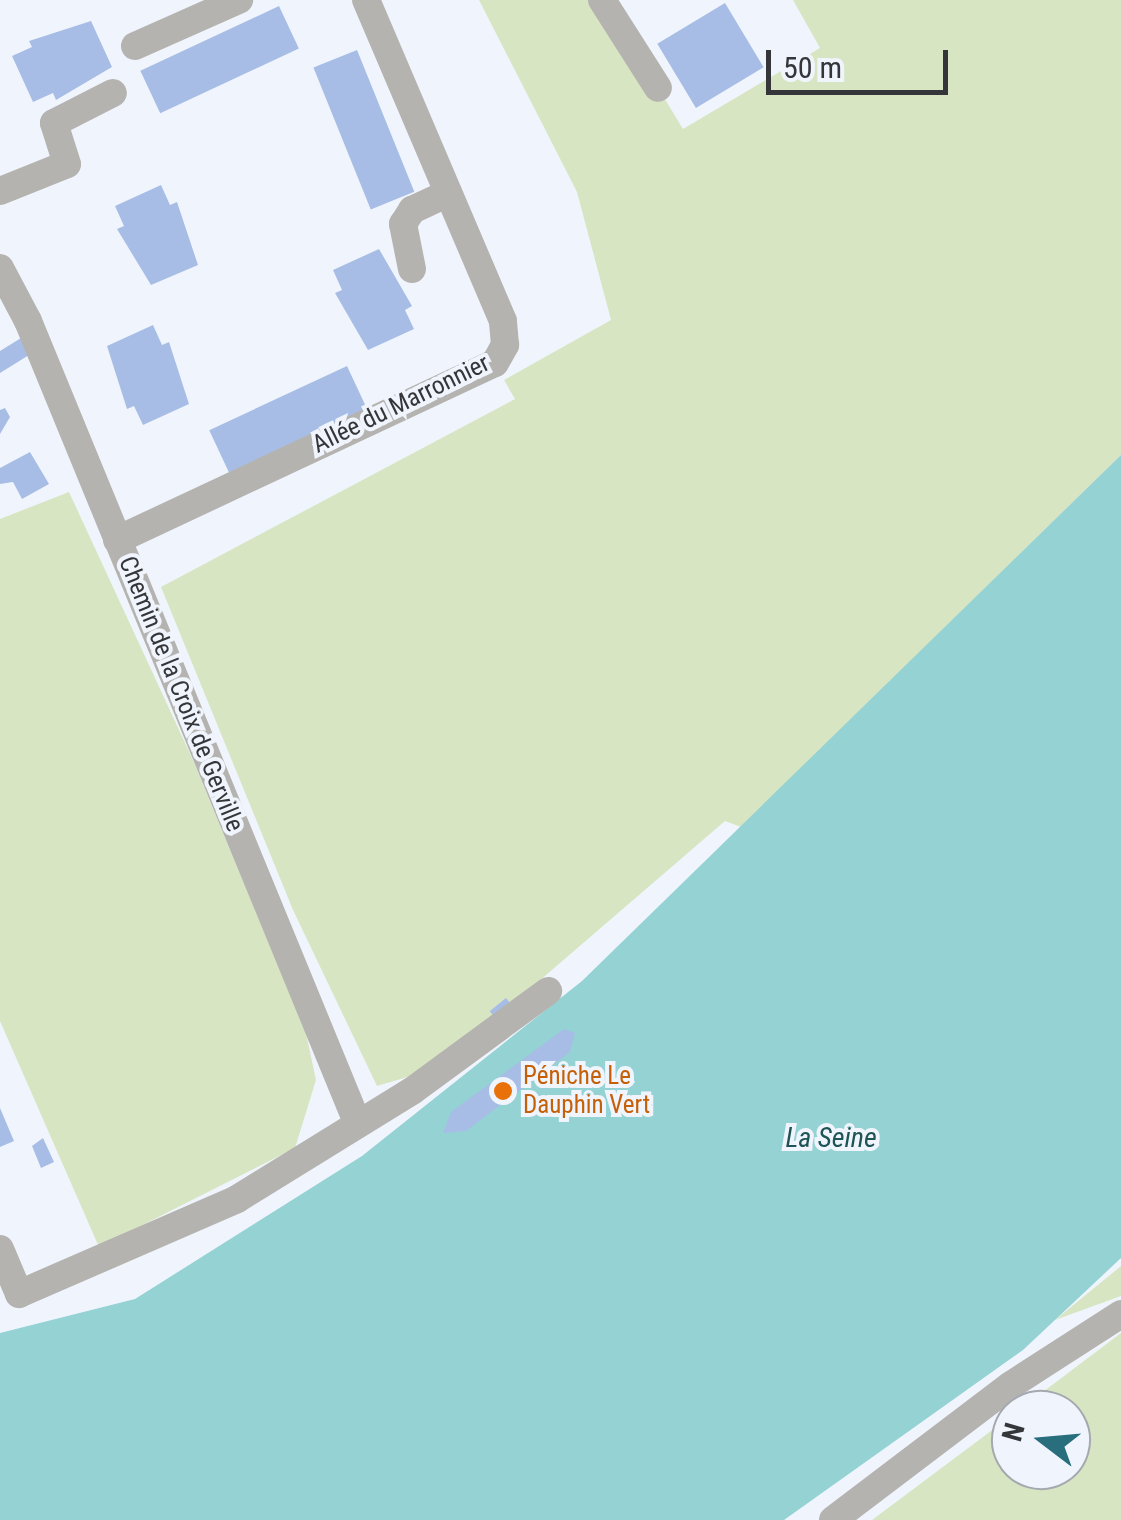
<!DOCTYPE html>
<meta charset="utf-8">
<style>
body{margin:0}
#map{position:relative;width:1121px;height:1520px;overflow:hidden;background:#f0f5fd;font-family:"Roboto Condensed",sans-serif}
div>[style]{position:absolute}
[style*='--x']{left:calc(var(--x)*1px);top:calc(var(--y)*1px);width:calc(var(--w)*1px);rotate:calc(var(--a)*1deg)}
.green>*{inset:0;background:#d7e5c3}
.water>*{inset:0;background:#94d2d4}
.building>*{inset:0;background:#a7bde6;transform-origin:0 0}
.minor>*{height:28px;margin:-14px;padding:0 14px;transform-origin:14px;border-radius:14px;background:#b5b3b0}
.dots>*{width:28px;height:28px;translate:-50% -50%;box-sizing:border-box;border:5px solid #f0f5fd;border-radius:50%}
span{translate:-50% -50%;white-space:nowrap;text-align:center;line-height:1.15;-webkit-text-stroke:8px #f0f5fd;paint-order:stroke}
.street-label{font-size:25px;color:#35363a}
.food-label{font-size:25px;color:#c56008}
.left{translate:0 -50%;text-align:left}
.water-label{font-size:28px;color:#1e5456;font-style:italic}
.north{position:absolute;left:991px;top:1390px;width:100px;height:100px;box-sizing:border-box;background:#f0f5fd;border:2px solid #a5a9af;border-radius:50%;rotate:286deg;font-size:28px;font-weight:700;line-height:40px;text-align:center;color:#35363a}
.north::after{content:'';display:block;margin:auto;width:35px;height:45px;background:#286e7d;clip-path:polygon(50% 0,100% 100%,50% 72%,0 100%)}
.scale{position:absolute;left:766px;top:50px;width:182px;height:45px;box-sizing:border-box;border:5px solid #35363a;border-top:0;padding-left:12px;font-size:30px;line-height:35px;white-space:nowrap;color:#35363a;-webkit-text-stroke:8px #f0f5fd;paint-order:stroke}
</style>
<div id="map">
<div class="green">
<i style="clip-path:polygon(479px 0,605px 0,683px 129px,820px 48px,793px 0,1121px 0,1121px 455px,741px 827px,725px 821px,438px 1068px,377px 1086px,293px 910px,161px 587px,515px 399px,504px 380px,611px 320px,577px 192px)"></i>
<i style="clip-path:polygon(69px 492px,192px 758px,306px 1033px,316px 1080px,295px 1148px,99px 1247px,0 1021px,0 519px)"></i>
<i style="clip-path:polygon(1121px 1266px,1121px 1296px,1055px 1320px)"></i>
<i style="clip-path:polygon(1121px 1333px,1121px 1520px,872px 1520px,1011px 1416px,1011px 1470px,1071px 1470px,1071px 1410px,1019px 1410px)"></i>
</div>
<div class="water">
<i style="clip-path:polygon(1121px 455px,1121px 1258px,1023px 1350px,784px 1520px,0 1520px,0 1333px,135px 1299px,362px 1156px,582px 981px)"></i>
</div>
<div class="building">
<i style="left:725px;top:3px;width:75px;height:79px;rotate:59deg"></i>
<i style="left:279px;top:6px;width:47px;height:153px;rotate:65deg"></i>
<i style="clip-path:polygon(91px 21px,112px 67px,56px 100px,53px 93px,33px 102px,12px 56px,32px 47px,29px 41px)"></i>
<i style="left:357px;top:50px;width:153px;height:47px;rotate:68deg"></i>
<i style="clip-path:polygon(161px 185px,170px 205px,177px 202px,198px 265px,151px 285px,117px 229px,124px 226px,115px 206px)"></i>
<i style="clip-path:polygon(379px 249px,412px 306px,405px 310px,414px 329px,368px 350px,335px 293px,342px 290px,333px 270px)"></i>
<i style="clip-path:polygon(153px 325px,162px 345px,169px 342px,189px 404px,143px 425px,134px 406px,127px 409px,107px 346px)"></i>
<i style="clip-path:polygon(21px 338px,29px 355px,0 373px,0 351px)"></i>
<i style="left:347px;top:366px;width:47px;height:152px;rotate:65deg"></i>
<i style="clip-path:polygon(5px 408px,10px 417px,0 434px,0 410px)"></i>
<i style="clip-path:polygon(30px 452px,49px 484px,22px 499px,13px 482px,0 484px,0 468px)"></i>
<i style="left:506px;top:998px;width:13px;height:21px;rotate:51deg"></i>
<i style="clip-path:polygon(564px 1029px,575px 1033px,570px 1052px,466px 1131px,443px 1133px,451px 1112px)"></i>
<i style="clip-path:polygon(0 1108px,14px 1141px,0 1147px)"></i>
<i style="clip-path:polygon(43px 1138px,54px 1162px,41px 1168px,32px 1146px)"></i>
</div>
<div class="minor">
<i style="--x:602;--y:0;--w:104;--a:57.5"></i>
<i style="--x:135;--y:46;--w:114;--a:-23.9"></i>
<i style="--x:0;--y:191;--w:72;--a:-21.9"></i>
<i style="--x:67;--y:164;--w:43;--a:-107.6"></i>
<i style="--x:54;--y:123;--w:66;--a:-27"></i>
<i style="--x:0;--y:268;--w:60;--a:62.2"></i>
<i style="--x:28;--y:321;--w:866;--a:67.67"></i>
<i style="--x:412;--y:269;--w:46;--a:-101.3"></i>
<i style="--x:403;--y:224;--w:17;--a:-57"></i>
<i style="--x:412;--y:210;--w:40;--a:-25"></i>
<i style="--x:117;--y:540;--w:417;--a:-25.1"></i>
<i style="--x:495;--y:363;--w:21;--a:-61"></i>
<i style="--x:505;--y:345;--w:24;--a:-95"></i>
<i style="--x:503;--y:321;--w:349;--a:-113.1"></i>
<i style="--x:0;--y:1249;--w:49;--a:67.1"></i>
<i style="--x:19;--y:1294;--w:238;--a:-23.5"></i>
<i style="--x:237;--y:1199;--w:206;--a:-31.7"></i>
<i style="--x:412;--y:1091;--w:169;--a:-36.3"></i>
<i style="--x:833;--y:1520;--w:223;--a:-37.2"></i>
<i style="--x:1011;--y:1385;--w:131;--a:-32.8"></i>
</div>
<div class="dots">
<i style="left:503px;top:1091px;background:#e8710a"></i>
</div>
<div class="street-label">
<span style="left:401px;top:404px;rotate:-26deg">Allée du Marronnier</span>
<span style="left:181px;top:694px;rotate:68deg">Chemin de la Croix de Gerville</span>
</div>
<div class="food-label">
<span class="left" style="left:523px;top:1091px">Péniche Le<br>Dauphin Vert</span>
</div>
<div class="water-label">
<span style="left:831px;top:1138px">La Seine</span>
</div>
<div class="north">N</div>
<div class="scale">50 m</div>
</div>
